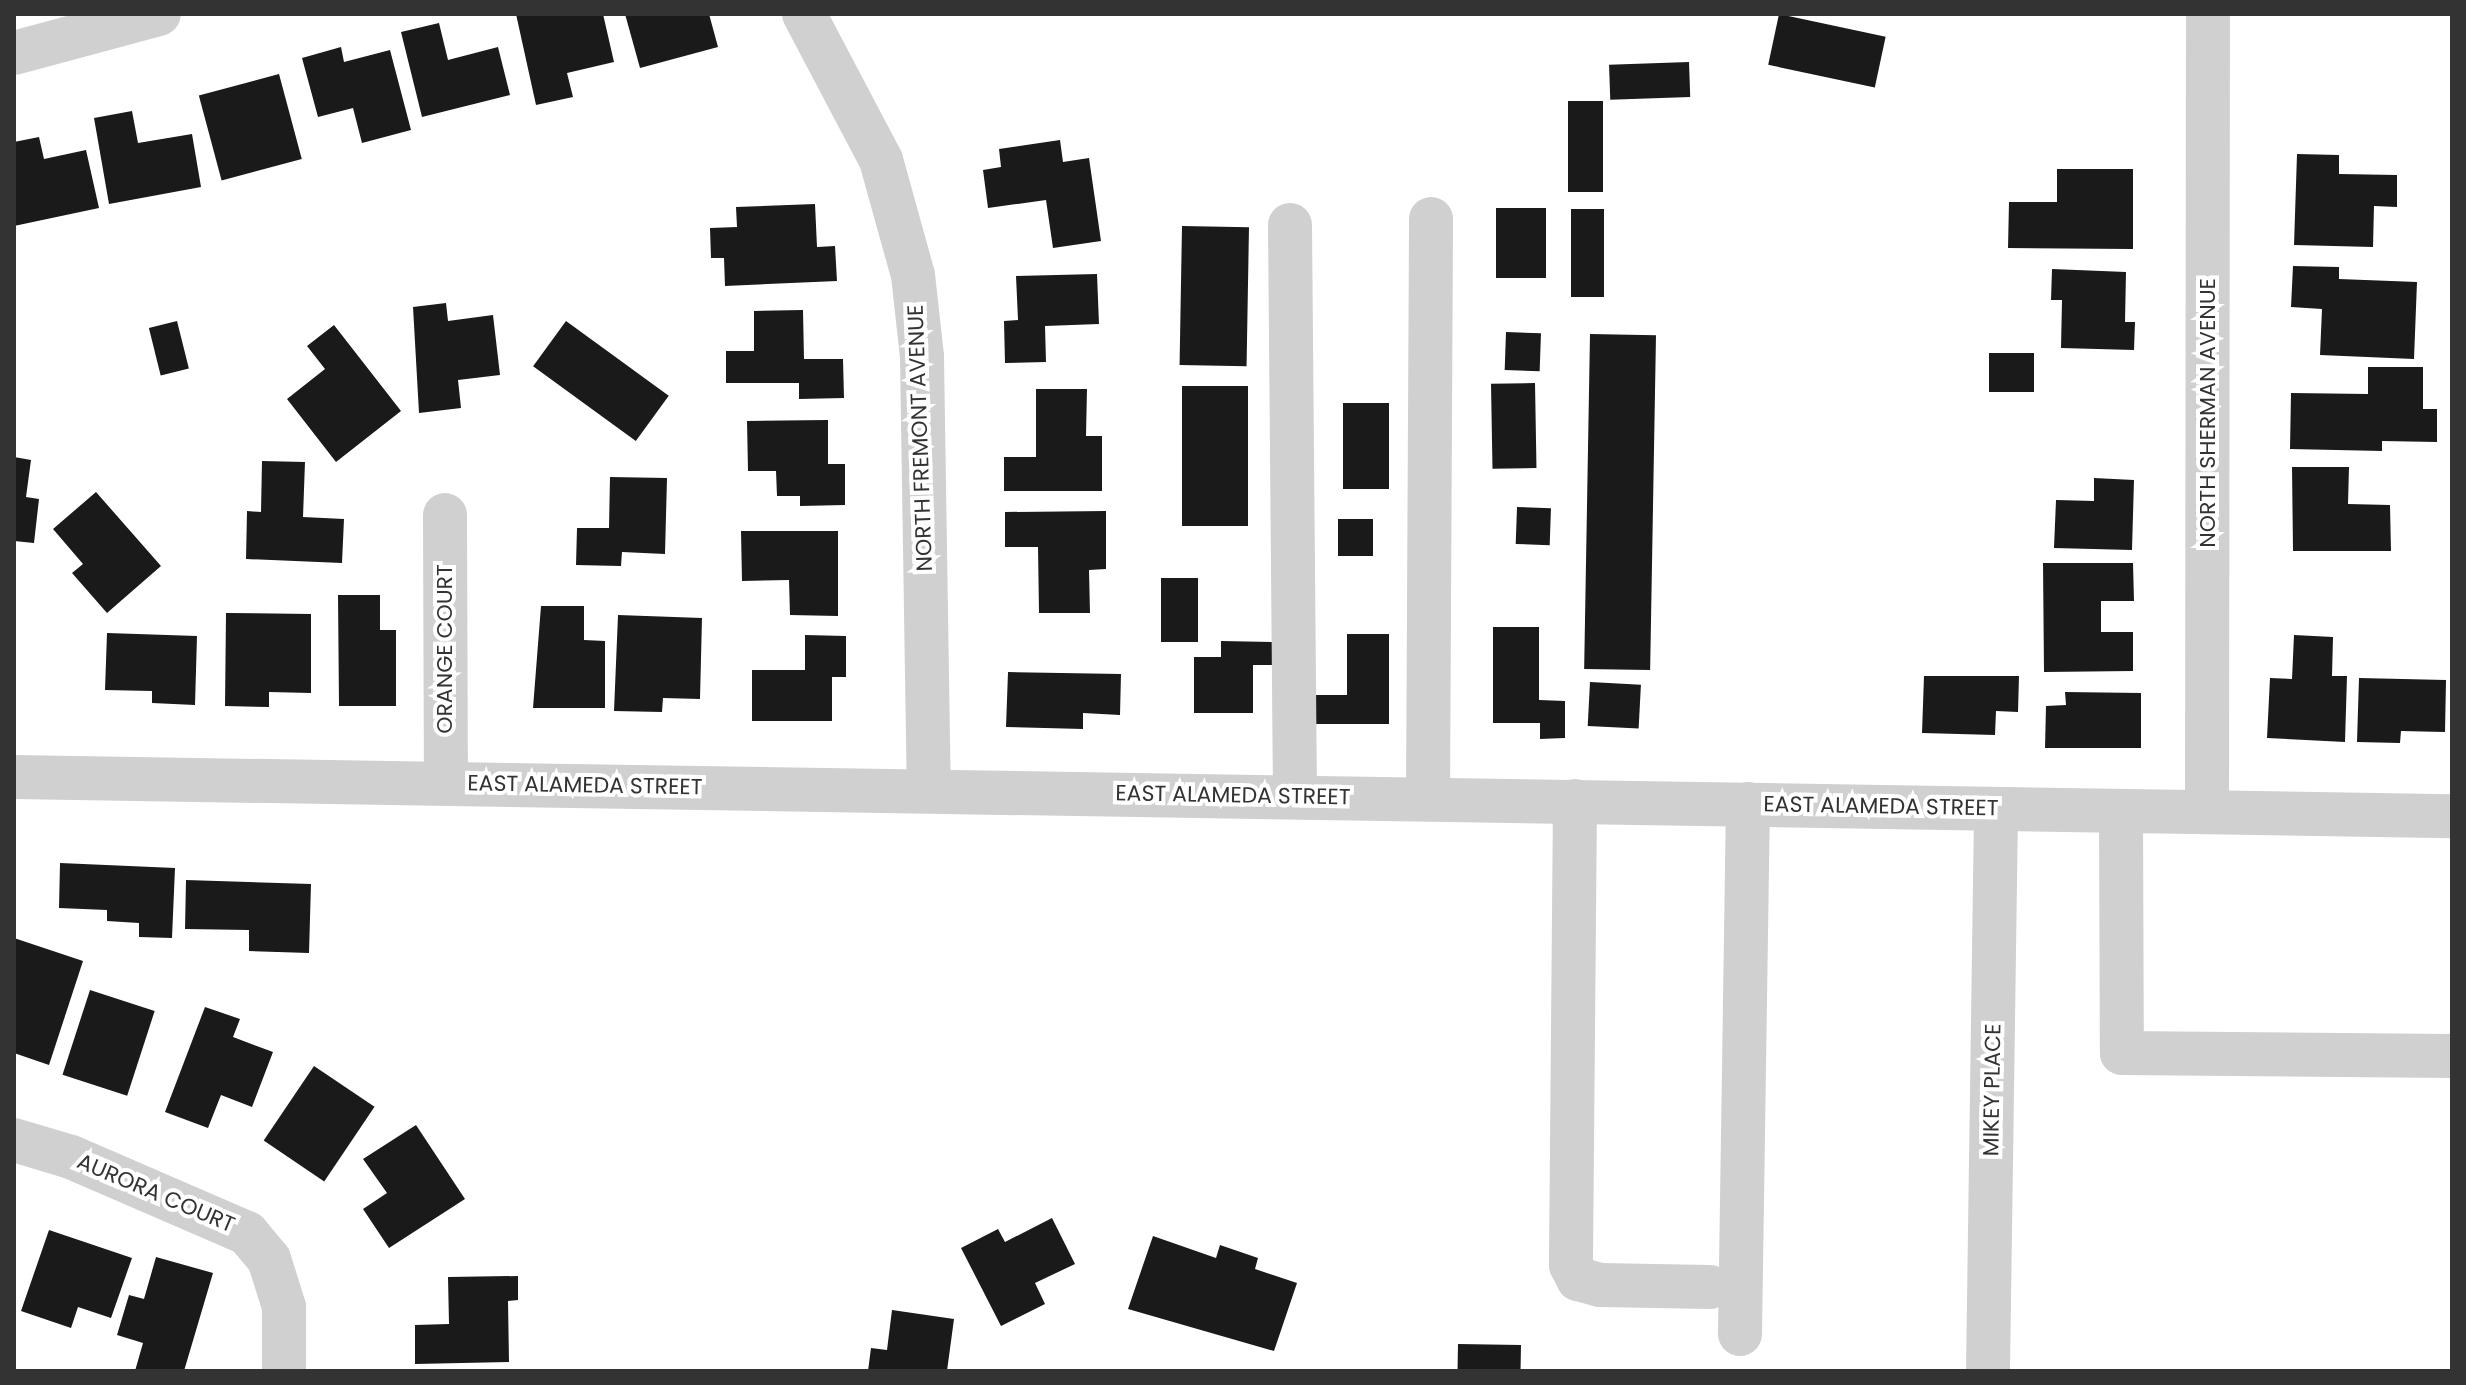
<!DOCTYPE html>
<style>
body{margin:0}
#map{position:relative;width:2466px;height:1385px;overflow:hidden;background:#fff;font-family:Poppins,sans-serif}
div>[style]{position:absolute}
[style*='--x']{left:calc(var(--x)*1px);top:calc(var(--y)*1px);width:calc(var(--w)*1px);rotate:calc(var(--a)*1deg)}
.building>*{inset:0;background:#1a1a1a;transform-origin:0 0}
.minor>*{height:44px;margin:-22px;padding:0 22px;transform-origin:22px;border-radius:22px;background:#d0d0d0}
span{translate:-50% -50%;white-space:nowrap;text-align:center;line-height:1.15;-webkit-text-stroke:8px #fff;paint-order:stroke}
.street-label{font-size:22px;color:#333}
.frame{position:absolute;inset:0;border:16px solid #333;pointer-events:none}
</style>
<div id="map">
<div class="building">
<i style="clip-path:polygon(516px 14px,603px 14px,614px 62px,567px 73px,573px 97px,536px 105px)"></i>
<i style="clip-path:polygon(625px 14px,709px 14px,718px 47px,640px 68px)"></i>
<i style="left:1779px;top:14px;width:109px;height:52px;rotate:12deg"></i>
<i style="clip-path:polygon(439px 23px,448px 60px,498px 47px,510px 95px,422px 117px,401px 32px)"></i>
<i style="clip-path:polygon(341px 47px,344px 62px,390px 50px,411px 130px,362px 143px,353px 108px,318px 117px,302px 58px)"></i>
<i style="left:1689px;top:62px;width:35px;height:80px;rotate:88deg"></i>
<i style="left:279px;top:74px;width:88px;height:83px;rotate:75deg"></i>
<i style="left:1568px;top:101px;width:35px;height:91px"></i>
<i style="clip-path:polygon(132px 111px,138px 143px,192px 134px,201px 187px,109px 204px,94px 118px)"></i>
<i style="clip-path:polygon(39px 137px,44px 159px,86px 150px,99px 208px,14px 226px,14px 142px)"></i>
<i style="clip-path:polygon(1060px 140px,1063px 162px,1089px 158px,1101px 241px,1053px 248px,1046px 200px,988px 208px,983px 170px,1001px 167px,999px 149px)"></i>
<i style="clip-path:polygon(2297px 154px,2339px 155px,2339px 174px,2397px 175px,2397px 207px,2374px 206px,2373px 247px,2294px 245px)"></i>
<i style="clip-path:polygon(2057px 169px,2133px 169px,2133px 249px,2008px 248px,2009px 202px,2057px 202px)"></i>
<i style="clip-path:polygon(815px 204px,817px 247px,835px 246px,837px 281px,725px 286px,724px 258px,711px 258px,710px 228px,737px 227px,736px 207px)"></i>
<i style="left:1496px;top:208px;width:50px;height:70px"></i>
<i style="left:1571px;top:209px;width:33px;height:88px"></i>
<i style="left:1182px;top:226px;width:67px;height:139px;rotate:1deg"></i>
<i style="clip-path:polygon(2293px 266px,2339px 267px,2339px 279px,2417px 282px,2414px 359px,2320px 355px,2322px 309px,2291px 307px)"></i>
<i style="clip-path:polygon(2052px 269px,2126px 272px,2125px 322px,2135px 322px,2134px 350px,2061px 348px,2062px 300px,2051px 300px)"></i>
<i style="clip-path:polygon(1097px 274px,1099px 324px,1045px 326px,1046px 362px,1005px 363px,1004px 321px,1018px 320px,1016px 276px)"></i>
<i style="clip-path:polygon(446px 303px,448px 321px,493px 315px,500px 375px,458px 380px,461px 408px,419px 413px,413px 307px)"></i>
<i style="clip-path:polygon(803px 310px,804px 359px,843px 359px,844px 398px,799px 399px,799px 383px,726px 383px,726px 351px,754px 351px,754px 311px)"></i>
<i style="left:177px;top:321px;width:49px;height:29px;rotate:76deg"></i>
<i style="left:566px;top:321px;width:127px;height:56px;rotate:36deg"></i>
<i style="clip-path:polygon(334px 325px,401px 411px,336px 462px,287px 399px,325px 369px,307px 346px)"></i>
<i style="left:1506px;top:332px;width:35px;height:38px;rotate:2deg"></i>
<i style="left:1590px;top:334px;width:66px;height:335px;rotate:1deg"></i>
<i style="left:1989px;top:353px;width:45px;height:39px"></i>
<i style="clip-path:polygon(2368px 367px,2423px 367px,2423px 409px,2437px 409px,2437px 442px,2382px 441px,2382px 451px,2290px 449px,2291px 393px,2368px 394px)"></i>
<i style="left:1535px;top:383px;width:85px;height:44px;rotate:89deg"></i>
<i style="left:1182px;top:386px;width:66px;height:140px"></i>
<i style="clip-path:polygon(1036px 389px,1087px 389px,1086px 436px,1102px 436px,1102px 491px,1004px 491px,1004px 457px,1036px 457px)"></i>
<i style="left:1343px;top:403px;width:46px;height:86px"></i>
<i style="clip-path:polygon(828px 420px,828px 464px,845px 464px,845px 505px,800px 506px,800px 496px,777px 496px,776px 471px,748px 471px,747px 421px)"></i>
<i style="clip-path:polygon(14px 457px,31px 460px,26px 497px,39px 499px,34px 543px,14px 541px)"></i>
<i style="clip-path:polygon(262px 461px,305px 462px,303px 517px,344px 519px,342px 563px,246px 559px,247px 511px,261px 512px)"></i>
<i style="clip-path:polygon(2292px 467px,2349px 467px,2348px 504px,2390px 505px,2391px 551px,2293px 551px)"></i>
<i style="clip-path:polygon(610px 477px,667px 478px,665px 554px,622px 552px,621px 566px,576px 565px,577px 528px,609px 528px)"></i>
<i style="clip-path:polygon(2094px 478px,2134px 480px,2132px 550px,2054px 548px,2056px 500px,2094px 501px)"></i>
<i style="clip-path:polygon(96px 492px,161px 566px,107px 613px,72px 573px,83px 564px,53px 529px)"></i>
<i style="left:1517px;top:507px;width:34px;height:37px;rotate:2deg"></i>
<i style="clip-path:polygon(1106px 511px,1106px 569px,1089px 570px,1090px 613px,1039px 613px,1038px 547px,1005px 547px,1005px 512px)"></i>
<i style="left:1338px;top:519px;width:35px;height:37px"></i>
<i style="clip-path:polygon(741px 531px,838px 531px,838px 616px,790px 615px,789px 580px,742px 581px)"></i>
<i style="clip-path:polygon(2043px 563px,2133px 563px,2134px 601px,2101px 601px,2101px 632px,2133px 632px,2133px 671px,2044px 672px)"></i>
<i style="left:1161px;top:578px;width:37px;height:64px"></i>
<i style="clip-path:polygon(338px 595px,380px 595px,380px 630px,396px 630px,396px 706px,339px 706px)"></i>
<i style="clip-path:polygon(541px 606px,584px 606px,584px 640px,605px 641px,605px 708px,533px 708px)"></i>
<i style="clip-path:polygon(226px 613px,311px 614px,311px 693px,269px 692px,269px 707px,225px 706px)"></i>
<i style="clip-path:polygon(618px 615px,702px 618px,700px 699px,663px 698px,662px 712px,614px 711px)"></i>
<i style="clip-path:polygon(1493px 627px,1539px 627px,1539px 700px,1565px 701px,1565px 738px,1540px 739px,1540px 723px,1493px 723px)"></i>
<i style="clip-path:polygon(107px 633px,197px 636px,195px 705px,152px 703px,152px 691px,105px 690px)"></i>
<i style="clip-path:polygon(1347px 634px,1389px 634px,1389px 724px,1315px 724px,1314px 695px,1347px 695px)"></i>
<i style="clip-path:polygon(805px 635px,846px 636px,846px 677px,832px 677px,832px 721px,752px 721px,752px 670px,805px 670px)"></i>
<i style="clip-path:polygon(2294px 635px,2333px 637px,2332px 676px,2347px 676px,2345px 742px,2267px 738px,2270px 678px,2292px 679px)"></i>
<i style="clip-path:polygon(1221px 641px,1272px 642px,1272px 665px,1253px 665px,1253px 713px,1194px 713px,1194px 657px,1221px 657px)"></i>
<i style="clip-path:polygon(1008px 672px,1121px 674px,1120px 715px,1083px 713px,1083px 729px,1006px 727px)"></i>
<i style="clip-path:polygon(1924px 676px,2019px 676px,2018px 712px,1996px 711px,1995px 735px,1922px 733px)"></i>
<i style="clip-path:polygon(2359px 678px,2446px 680px,2445px 732px,2401px 731px,2400px 743px,2357px 742px)"></i>
<i style="left:1590px;top:682px;width:51px;height:44px;rotate:3deg"></i>
<i style="clip-path:polygon(2065px 692px,2141px 693px,2141px 748px,2045px 748px,2046px 706px,2066px 705px)"></i>
<i style="clip-path:polygon(60px 863px,175px 868px,172px 938px,139px 937px,139px 923px,107px 921px,107px 910px,59px 908px)"></i>
<i style="clip-path:polygon(186px 880px,311px 884px,309px 953px,249px 951px,249px 930px,185px 929px)"></i>
<i style="clip-path:polygon(14px 938px,83px 961px,49px 1065px,14px 1053px)"></i>
<i style="left:90px;top:990px;width:68px;height:89px;rotate:18deg"></i>
<i style="clip-path:polygon(205px 1007px,240px 1019px,233px 1037px,273px 1052px,252px 1107px,221px 1095px,208px 1128px,165px 1112px)"></i>
<i style="left:314px;top:1066px;width:73px;height:90px;rotate:34deg"></i>
<i style="clip-path:polygon(416px 1125px,465px 1199px,389px 1248px,363px 1209px,387px 1193px,363px 1159px)"></i>
<i style="clip-path:polygon(1052px 1218px,1075px 1264px,1035px 1283px,1045px 1304px,1001px 1326px,961px 1248px,998px 1229px,1005px 1242px)"></i>
<i style="clip-path:polygon(49px 1230px,132px 1258px,111px 1318px,78px 1307px,71px 1328px,21px 1311px)"></i>
<i style="clip-path:polygon(1153px 1236px,1216px 1258px,1220px 1245px,1258px 1258px,1255px 1269px,1297px 1283px,1274px 1351px,1128px 1309px)"></i>
<i style="clip-path:polygon(156px 1257px,213px 1273px,184px 1371px,135px 1371px,143px 1343px,117px 1335px,129px 1295px,144px 1299px)"></i>
<i style="clip-path:polygon(518px 1276px,518px 1300px,508px 1301px,509px 1362px,415px 1364px,415px 1325px,449px 1324px,448px 1277px)"></i>
<i style="clip-path:polygon(892px 1310px,954px 1319px,947px 1371px,868px 1371px,871px 1348px,887px 1350px)"></i>
<i style="left:1458px;top:1344px;width:63px;height:27px;rotate:1deg"></i>
</div>
<div class="minor">
<i style="--x:804;--y:14;--w:165;--a:62.2"></i>
<i style="--x:881;--y:160;--w:119;--a:74.5"></i>
<i style="--x:913;--y:275;--w:82;--a:83.7"></i>
<i style="--x:922;--y:357;--w:432;--a:89.1"></i>
<i style="--x:14;--y:53;--w:150;--a:-15.1"></i>
<i style="--x:1290;--y:225;--w:572;--a:89.5"></i>
<i style="--x:445;--y:515;--w:268;--a:89.8"></i>
<i style="--x:14;--y:777;--w:2438;--a:0.92"></i>
<i style="--x:1428;--y:799;--w:580;--a:-89.7"></i>
<i style="--x:1575;--y:801;--w:464;--a:90.5"></i>
<i style="--x:1571;--y:1265;--w:16;--a:63"></i>
<i style="--x:1578;--y:1279;--w:23;--a:15"></i>
<i style="--x:1600;--y:1285;--w:110;--a:1"></i>
<i style="--x:2121;--y:811;--w:242;--a:89.8"></i>
<i style="--x:2122;--y:1053;--w:330;--a:0.5"></i>
<i style="--x:2207;--y:812;--w:798;--a:-89.93"></i>
<i style="--x:14;--y:1140;--w:59;--a:16.6"></i>
<i style="--x:71;--y:1157;--w:192;--a:23.4"></i>
<i style="--x:247;--y:1233;--w:34;--a:50"></i>
<i style="--x:269;--y:1259;--w:50;--a:72.6"></i>
<i style="--x:284;--y:1307;--w:64;--a:90"></i>
<i style="--x:1740;--y:1334;--w:530;--a:-89.14"></i>
<i style="--x:1988;--y:1371;--w:562;--a:-89.18"></i>
</div>
<div class="street-label">
<span style="left:2208px;top:413px;rotate:-90deg">NORTH SHERMAN AVENUE</span>
<span style="left:920px;top:438px;rotate:-92deg">NORTH FREMONT AVENUE</span>
<span style="left:445px;top:649px;rotate:-90deg">ORANGE COURT</span>
<span style="left:585px;top:785px;rotate:1deg">EAST ALAMEDA STREET</span>
<span style="left:1233px;top:795px;rotate:1deg">EAST ALAMEDA STREET</span>
<span style="left:1881px;top:806px;rotate:1deg">EAST ALAMEDA STREET</span>
<span style="left:1992px;top:1090px;rotate:-89deg">MIKEY PLACE</span>
<span style="left:156px;top:1193px;rotate:23deg">AURORA COURT</span>
</div>
<div class="frame"></div>
</div>
